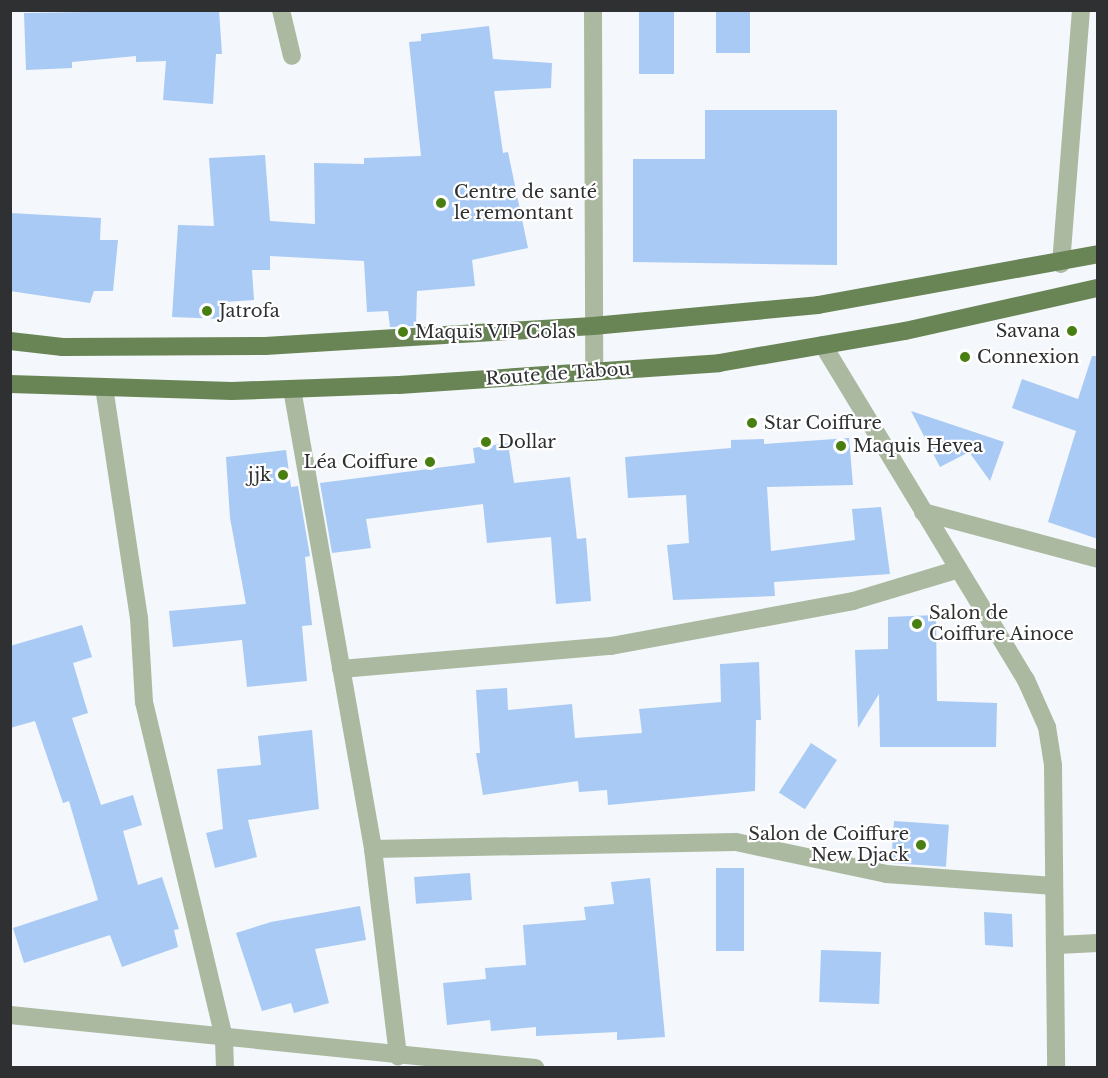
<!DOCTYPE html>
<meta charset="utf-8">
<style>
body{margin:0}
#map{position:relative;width:1108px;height:1078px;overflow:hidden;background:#f4f7fb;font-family:"Libre Baskerville",serif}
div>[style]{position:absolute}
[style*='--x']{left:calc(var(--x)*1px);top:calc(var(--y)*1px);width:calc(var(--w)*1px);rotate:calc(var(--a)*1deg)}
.building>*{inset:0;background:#a8caf5;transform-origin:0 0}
.minor>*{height:18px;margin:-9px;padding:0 9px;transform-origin:9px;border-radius:9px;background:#aab9a0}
.major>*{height:18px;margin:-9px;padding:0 9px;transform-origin:9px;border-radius:9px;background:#698556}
.dots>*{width:16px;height:16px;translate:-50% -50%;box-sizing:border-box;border:3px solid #fff;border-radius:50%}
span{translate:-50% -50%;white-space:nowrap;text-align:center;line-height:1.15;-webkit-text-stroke:4.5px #fff;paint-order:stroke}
.poi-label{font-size:18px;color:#2f3032}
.left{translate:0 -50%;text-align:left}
.right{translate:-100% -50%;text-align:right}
.street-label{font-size:18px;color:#2f3032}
.frame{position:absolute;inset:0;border:12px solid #2f3032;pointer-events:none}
</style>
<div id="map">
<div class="building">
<i style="clip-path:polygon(219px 10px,222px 54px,216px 54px,213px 104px,163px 100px,166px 61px,136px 62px,136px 56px,72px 62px,72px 68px,26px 70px,24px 13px)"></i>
<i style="left:639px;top:10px;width:35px;height:64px"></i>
<i style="left:716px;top:10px;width:34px;height:43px"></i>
<i style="clip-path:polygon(489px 26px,493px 59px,552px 63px,551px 88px,494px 91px,503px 153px,508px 152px,528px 248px,472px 260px,475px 286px,417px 291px,416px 326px,390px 327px,388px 311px,367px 312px,364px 261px,270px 256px,270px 270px,252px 270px,254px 300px,224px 302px,223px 319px,172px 317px,178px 225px,214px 226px,209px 158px,265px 155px,270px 221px,315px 224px,314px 163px,364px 164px,364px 158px,421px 156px,409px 42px,421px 41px,421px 34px)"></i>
<i style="clip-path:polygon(705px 110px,837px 110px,837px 265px,633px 262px,633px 159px,705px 159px)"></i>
<i style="clip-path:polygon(10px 213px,101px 218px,100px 240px,118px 240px,113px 291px,94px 291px,90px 303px,10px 291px)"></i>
<i style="clip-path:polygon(1092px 356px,1098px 356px,1098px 539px,1048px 522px,1076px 431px,1012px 408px,1022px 379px,1078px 399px)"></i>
<i style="clip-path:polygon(911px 411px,1004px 442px,990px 481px,969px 452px,940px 467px)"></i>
<i style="clip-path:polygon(849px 438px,853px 485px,767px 487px,771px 551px,855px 540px,852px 509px,881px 507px,890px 574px,774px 582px,775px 596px,673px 600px,667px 545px,689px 543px,686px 495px,628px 498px,625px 457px,731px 448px,731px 440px,764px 439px,764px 444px)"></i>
<i style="clip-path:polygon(508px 443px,514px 483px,570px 477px,577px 539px,586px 538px,591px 601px,556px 604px,551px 537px,487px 543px,483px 504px,366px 519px,371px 548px,332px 553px,320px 483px,475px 463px,473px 448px)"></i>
<i style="clip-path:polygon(286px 450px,291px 487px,298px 486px,310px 556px,305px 557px,312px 625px,302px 626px,307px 681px,247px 687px,242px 640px,173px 647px,169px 611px,246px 604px,230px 518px,226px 457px)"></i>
<i style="clip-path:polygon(936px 615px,937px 701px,997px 703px,996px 747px,880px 747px,879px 694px,858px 728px,855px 650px,888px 649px,888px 617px)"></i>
<i style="clip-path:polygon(82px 625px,92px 657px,73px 663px,88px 713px,72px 718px,101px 805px,133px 795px,142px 825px,123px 831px,138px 885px,162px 877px,179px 929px,174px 930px,178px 947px,122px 967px,110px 935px,24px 963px,13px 928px,98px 900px,69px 801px,63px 803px,35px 721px,10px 728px,10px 646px)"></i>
<i style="clip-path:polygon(759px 662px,761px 720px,756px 720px,755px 791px,608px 805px,607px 790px,579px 792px,578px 781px,483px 795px,476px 753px,480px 753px,476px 690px,507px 688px,508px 710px,572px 704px,575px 738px,642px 733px,639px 709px,721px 702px,720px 664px)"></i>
<i style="clip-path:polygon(312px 730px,319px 809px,248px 820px,257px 857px,215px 868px,206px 833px,223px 829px,217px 769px,261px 765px,258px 736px)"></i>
<i style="left:811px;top:743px;width:31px;height:59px;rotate:33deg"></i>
<i style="left:894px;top:821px;width:55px;height:42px;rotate:4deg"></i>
<i style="left:716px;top:868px;width:28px;height:83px"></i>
<i style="left:470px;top:873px;width:27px;height:56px;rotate:86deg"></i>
<i style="clip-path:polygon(650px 878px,665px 1037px,617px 1040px,617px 1032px,536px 1036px,536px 1027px,491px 1031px,490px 1020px,447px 1025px,443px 983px,486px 979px,485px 968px,526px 965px,523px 925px,586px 920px,584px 907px,614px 904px,611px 882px)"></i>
<i style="clip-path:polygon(360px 906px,366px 940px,315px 949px,329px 1003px,294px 1013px,291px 1003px,262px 1011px,236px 933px,271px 922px)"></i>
<i style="clip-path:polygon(984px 912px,1012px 914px,1013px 947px,985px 945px)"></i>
<i style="left:821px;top:950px;width:60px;height:52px;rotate:2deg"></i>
</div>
<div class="minor">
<i style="--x:281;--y:10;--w:47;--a:76.6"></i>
<i style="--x:593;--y:10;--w:362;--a:89.8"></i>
<i style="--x:1061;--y:264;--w:255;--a:-85.5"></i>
<i style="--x:823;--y:345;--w:392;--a:58.8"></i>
<i style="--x:1026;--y:680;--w:51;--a:65.9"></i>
<i style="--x:1047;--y:727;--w:39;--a:81"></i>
<i style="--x:1053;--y:766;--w:302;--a:89.4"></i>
<i style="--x:104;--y:387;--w:234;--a:81.4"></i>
<i style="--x:139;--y:618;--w:84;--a:86.6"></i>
<i style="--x:144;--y:702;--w:346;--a:76.6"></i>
<i style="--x:224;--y:1039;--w:29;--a:88"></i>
<i style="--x:292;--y:389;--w:467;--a:80"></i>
<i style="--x:373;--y:849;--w:209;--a:83.1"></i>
<i style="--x:923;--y:512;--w:181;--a:15"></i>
<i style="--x:341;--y:669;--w:271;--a:-4.9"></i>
<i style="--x:611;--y:646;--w:246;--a:-10.5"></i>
<i style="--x:853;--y:601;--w:108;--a:-16.8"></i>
<i style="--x:373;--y:849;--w:363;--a:-1.1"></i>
<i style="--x:736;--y:842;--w:153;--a:12"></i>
<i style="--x:886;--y:874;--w:168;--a:4.1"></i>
<i style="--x:1057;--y:945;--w:41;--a:-2.8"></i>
<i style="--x:10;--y:1015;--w:528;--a:5.76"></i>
</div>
<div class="major">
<i style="--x:10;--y:341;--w:53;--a:6.5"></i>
<i style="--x:63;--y:347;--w:202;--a:-0.3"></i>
<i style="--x:265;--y:346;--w:329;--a:-3.5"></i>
<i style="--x:593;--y:326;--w:226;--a:-5.3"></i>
<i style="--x:818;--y:305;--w:285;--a:-10.3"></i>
<i style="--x:10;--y:384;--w:222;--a:1.8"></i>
<i style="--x:232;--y:391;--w:167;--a:-2.1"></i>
<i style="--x:399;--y:385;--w:321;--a:-3.9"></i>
<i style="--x:719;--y:363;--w:189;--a:-9.8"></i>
<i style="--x:905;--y:331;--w:198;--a:-12.6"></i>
</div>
<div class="dots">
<i style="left:441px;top:203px;background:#497e11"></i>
<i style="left:207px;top:311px;background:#497e11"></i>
<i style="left:1072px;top:331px;background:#497e11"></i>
<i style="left:403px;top:332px;background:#497e11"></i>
<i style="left:965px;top:357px;background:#497e11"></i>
<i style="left:752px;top:423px;background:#497e11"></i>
<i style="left:486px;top:442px;background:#497e11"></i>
<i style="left:841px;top:446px;background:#497e11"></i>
<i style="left:430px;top:462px;background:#497e11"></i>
<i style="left:283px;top:475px;background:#497e11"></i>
<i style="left:917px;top:624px;background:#497e11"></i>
<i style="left:921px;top:845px;background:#497e11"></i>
</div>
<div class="poi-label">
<span class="left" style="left:454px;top:203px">Centre de santé<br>le remontant</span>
<span class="left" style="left:219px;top:311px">Jatrofa</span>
<span class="right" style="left:1060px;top:331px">Savana</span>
<span class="left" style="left:415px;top:332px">Maquis VIP Colas</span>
<span class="left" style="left:977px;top:357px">Connexion</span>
<span class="left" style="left:764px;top:423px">Star Coiffure</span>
<span class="left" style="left:498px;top:442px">Dollar</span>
<span class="left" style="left:853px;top:446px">Maquis Hevea</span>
<span class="right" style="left:418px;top:462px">Léa Coiffure</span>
<span class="right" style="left:271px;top:475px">jjk</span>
<span class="left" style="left:929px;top:624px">Salon de<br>Coiffure Ainoce</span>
<span class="right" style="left:909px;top:845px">Salon de Coiffure<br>New Djack</span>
</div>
<div class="street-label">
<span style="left:558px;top:374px;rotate:-4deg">Route de Tabou</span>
</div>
<div class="frame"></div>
</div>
